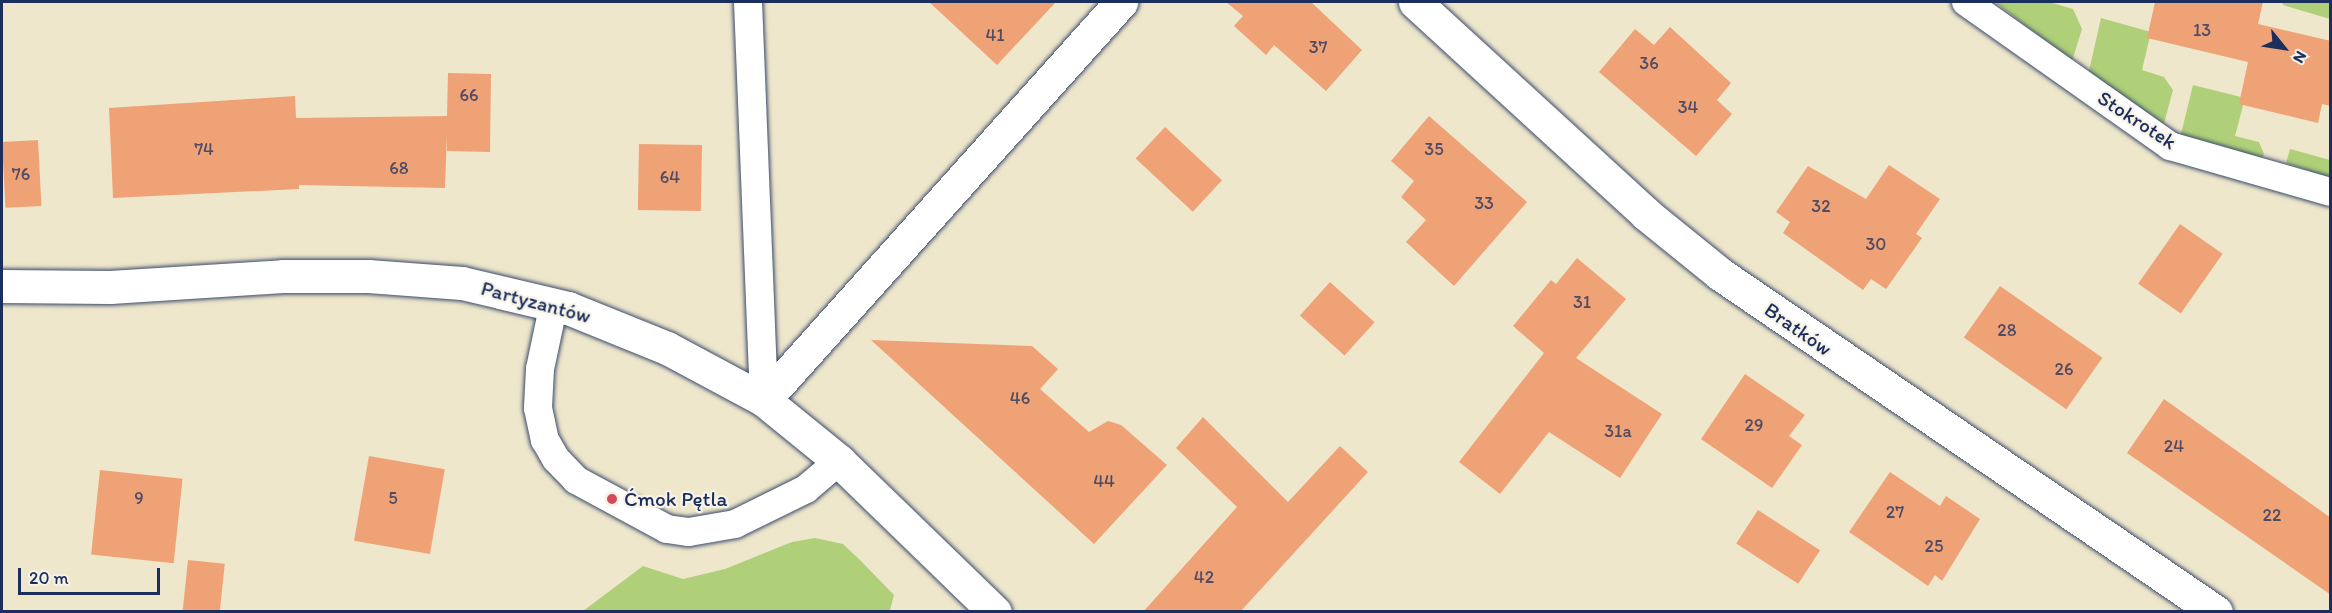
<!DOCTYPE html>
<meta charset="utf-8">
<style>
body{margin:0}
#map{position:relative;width:2332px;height:613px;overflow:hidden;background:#efe7cc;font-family:Itim,sans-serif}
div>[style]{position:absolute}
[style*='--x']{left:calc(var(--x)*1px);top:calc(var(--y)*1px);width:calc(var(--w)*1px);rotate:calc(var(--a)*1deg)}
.green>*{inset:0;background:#afd078}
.building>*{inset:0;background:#f0a277;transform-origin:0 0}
.roads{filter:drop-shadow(0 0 2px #3b4b6e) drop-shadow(0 0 2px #3b4b6e)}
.lane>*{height:28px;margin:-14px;padding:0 14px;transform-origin:14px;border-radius:14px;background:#fff}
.street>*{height:33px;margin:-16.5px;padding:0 16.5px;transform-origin:16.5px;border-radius:16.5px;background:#fff}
.dots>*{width:16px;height:16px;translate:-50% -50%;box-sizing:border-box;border:3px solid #f7f3e8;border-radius:50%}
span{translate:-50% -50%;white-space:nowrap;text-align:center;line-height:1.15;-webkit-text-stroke:4.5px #f7f3e8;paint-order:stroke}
.number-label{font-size:18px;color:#504c64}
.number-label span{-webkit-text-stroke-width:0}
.street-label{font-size:21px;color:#1b2f5e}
.poi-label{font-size:21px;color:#1b2f5e}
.left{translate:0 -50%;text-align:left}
.frame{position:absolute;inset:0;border:3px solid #1b2f5e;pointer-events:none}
.north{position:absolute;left:2254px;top:18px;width:60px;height:60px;-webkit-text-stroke:4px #f7f3e8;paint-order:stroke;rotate:120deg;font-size:16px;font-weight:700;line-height:24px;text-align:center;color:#1b2f5e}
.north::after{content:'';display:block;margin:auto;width:21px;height:27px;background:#1b2f5e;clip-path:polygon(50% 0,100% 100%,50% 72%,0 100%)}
.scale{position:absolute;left:18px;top:568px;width:142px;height:27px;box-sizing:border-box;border:3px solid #1b2f5e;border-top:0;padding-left:8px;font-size:18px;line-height:21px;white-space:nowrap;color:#1b2f5e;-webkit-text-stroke:4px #f7f3e8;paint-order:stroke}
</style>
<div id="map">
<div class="green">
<i style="clip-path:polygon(1995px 2px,2049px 2px,2073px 9px,2082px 29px,2072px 61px)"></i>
<i style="clip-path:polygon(2282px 2px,2330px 2px,2330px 19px,2283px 5px)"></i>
<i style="clip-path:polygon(2101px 18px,2151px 32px,2142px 70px,2164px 77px,2173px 90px,2163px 127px,2089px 71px)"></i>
<i style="clip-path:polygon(2193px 85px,2245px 98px,2235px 136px,2259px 142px,2264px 154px,2262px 160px,2180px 138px)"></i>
<i style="clip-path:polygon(2290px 149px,2330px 160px,2330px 178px,2286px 163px)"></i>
<i style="clip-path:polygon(815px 538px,843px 544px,860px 560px,894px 595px,890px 610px,583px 611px,643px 566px,683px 579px,725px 569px,792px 542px)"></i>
</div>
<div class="building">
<i style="clip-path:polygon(929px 2px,1056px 2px,997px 65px)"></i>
<i style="clip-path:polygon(1226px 2px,1311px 2px,1362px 50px,1326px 91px,1274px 45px,1266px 55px,1234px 26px,1243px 16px)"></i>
<i style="clip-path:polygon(2155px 2px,2263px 2px,2258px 24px,2331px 41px,2331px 106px,2322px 104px,2318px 123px,2239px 104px,2248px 62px,2147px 38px)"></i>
<i style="clip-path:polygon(1670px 27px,1731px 83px,1717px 100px,1732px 114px,1696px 156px,1599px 72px,1635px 29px,1654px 45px)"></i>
<i style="clip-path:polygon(448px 73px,491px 74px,490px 152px,447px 151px,447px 134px,445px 188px,299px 185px,299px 189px,113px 198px,109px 108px,295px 96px,296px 118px,447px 116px)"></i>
<i style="clip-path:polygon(1429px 116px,1527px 202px,1454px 286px,1406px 242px,1426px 220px,1401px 197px,1414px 181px,1391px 161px)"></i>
<i style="left:1165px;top:127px;width:78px;height:43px;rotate:43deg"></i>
<i style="left:38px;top:140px;width:66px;height:36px;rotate:87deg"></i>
<i style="left:639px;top:144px;width:63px;height:66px;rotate:1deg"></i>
<i style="clip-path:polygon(1889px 165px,1940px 199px,1916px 234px,1922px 238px,1886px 289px,1871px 279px,1863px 290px,1783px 233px,1790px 222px,1776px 212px,1808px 166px,1866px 199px)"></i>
<i style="left:2180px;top:224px;width:52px;height:73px;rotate:35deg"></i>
<i style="clip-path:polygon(1577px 258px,1626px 299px,1576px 358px,1662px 414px,1620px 478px,1549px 432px,1500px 494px,1459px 462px,1544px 353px,1513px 326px,1551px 280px,1556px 284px)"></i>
<i style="left:1330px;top:282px;width:60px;height:45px;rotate:42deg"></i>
<i style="left:2000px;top:286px;width:125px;height:63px;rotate:35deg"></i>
<i style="clip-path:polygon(871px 340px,1032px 346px,1058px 369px,1040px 389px,1089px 432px,1108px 421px,1121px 425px,1167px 465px,1094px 544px)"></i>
<i style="clip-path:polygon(1745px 374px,1805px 415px,1789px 436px,1802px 445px,1772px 488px,1701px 439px)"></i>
<i style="clip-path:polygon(2164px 399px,2331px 518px,2331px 595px,2127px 453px)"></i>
<i style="clip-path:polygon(1203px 417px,1288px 502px,1340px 446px,1368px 472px,1240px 612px,1143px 612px,1237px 507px,1176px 448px)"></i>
<i style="left:369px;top:456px;width:77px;height:86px;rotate:10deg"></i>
<i style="left:100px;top:470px;width:83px;height:85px;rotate:6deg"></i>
<i style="clip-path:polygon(1890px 472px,1940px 506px,1946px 496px,1980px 519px,1942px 581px,1935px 575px,1928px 586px,1849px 532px)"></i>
<i style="left:1758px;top:510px;width:74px;height:40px;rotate:33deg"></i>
<i style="left:188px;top:560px;width:37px;height:52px;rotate:6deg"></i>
</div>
<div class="roads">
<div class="lane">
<i style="--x:748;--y:2;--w:398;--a:87.7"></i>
<i style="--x:1966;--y:2;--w:250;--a:35.2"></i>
<i style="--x:2170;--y:146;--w:166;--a:16"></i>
<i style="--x:554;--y:303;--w:67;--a:102"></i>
<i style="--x:540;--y:369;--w:39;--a:93"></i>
<i style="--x:538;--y:408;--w:33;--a:78"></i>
<i style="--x:545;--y:440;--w:22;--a:60"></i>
<i style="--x:556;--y:459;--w:29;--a:46"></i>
<i style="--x:576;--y:480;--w:103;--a:28.3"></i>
<i style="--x:667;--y:529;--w:22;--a:8"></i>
<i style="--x:689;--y:532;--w:47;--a:-9.9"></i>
<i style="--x:735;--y:524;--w:79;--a:-26.2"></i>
<i style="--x:806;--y:489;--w:43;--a:-40.3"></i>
</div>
<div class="street">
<i style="--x:1415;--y:2;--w:314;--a:42.5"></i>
<i style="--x:1646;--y:214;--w:95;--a:39"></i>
<i style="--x:1720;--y:274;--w:600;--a:34.27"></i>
<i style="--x:2;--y:286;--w:108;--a:0.5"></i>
<i style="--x:110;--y:287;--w:173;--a:-3.6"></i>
<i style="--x:283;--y:276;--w:85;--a:0"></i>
<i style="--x:368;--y:276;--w:94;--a:4.3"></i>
<i style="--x:462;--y:283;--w:109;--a:13.3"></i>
<i style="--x:568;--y:308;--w:107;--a:22"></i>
<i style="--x:667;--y:348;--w:110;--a:28.2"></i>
<i style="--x:764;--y:400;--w:97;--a:39.1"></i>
<i style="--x:839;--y:461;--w:217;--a:44.1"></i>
<i style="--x:764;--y:400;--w:535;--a:-48.11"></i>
</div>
</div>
<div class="dots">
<i style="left:612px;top:499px;background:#d1495b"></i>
</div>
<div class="number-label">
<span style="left:2202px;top:30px">13</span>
<span style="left:995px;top:35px">41</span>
<span style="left:1318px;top:47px">37</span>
<span style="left:1649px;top:63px">36</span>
<span style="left:469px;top:95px">66</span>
<span style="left:1688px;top:107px">34</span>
<span style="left:204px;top:149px">74</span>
<span style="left:1434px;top:149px">35</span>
<span style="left:399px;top:168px">68</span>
<span style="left:21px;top:174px">76</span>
<span style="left:670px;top:177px">64</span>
<span style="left:1484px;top:203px">33</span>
<span style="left:1821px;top:206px">32</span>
<span style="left:1876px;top:244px">30</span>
<span style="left:1582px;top:302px">31</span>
<span style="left:2007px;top:330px">28</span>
<span style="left:2064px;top:369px">26</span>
<span style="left:1020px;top:398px">46</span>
<span style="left:1754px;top:425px">29</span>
<span style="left:1618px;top:431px">31a</span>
<span style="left:2174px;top:446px">24</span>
<span style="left:1104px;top:481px">44</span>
<span style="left:139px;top:498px">9</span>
<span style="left:393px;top:498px">5</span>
<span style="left:1895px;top:512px">27</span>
<span style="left:2272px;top:515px">22</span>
<span style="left:1934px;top:546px">25</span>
<span style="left:1204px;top:577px">42</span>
</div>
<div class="street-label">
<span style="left:2137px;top:120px;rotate:33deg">Stokrotek</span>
<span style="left:536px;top:302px;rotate:15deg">Partyzantów</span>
<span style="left:1798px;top:329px;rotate:35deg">Bratków</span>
</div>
<div class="poi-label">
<span class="left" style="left:624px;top:499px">Ćmok Pętla</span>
</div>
<div class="frame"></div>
<div class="north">N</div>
<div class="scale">20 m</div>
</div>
